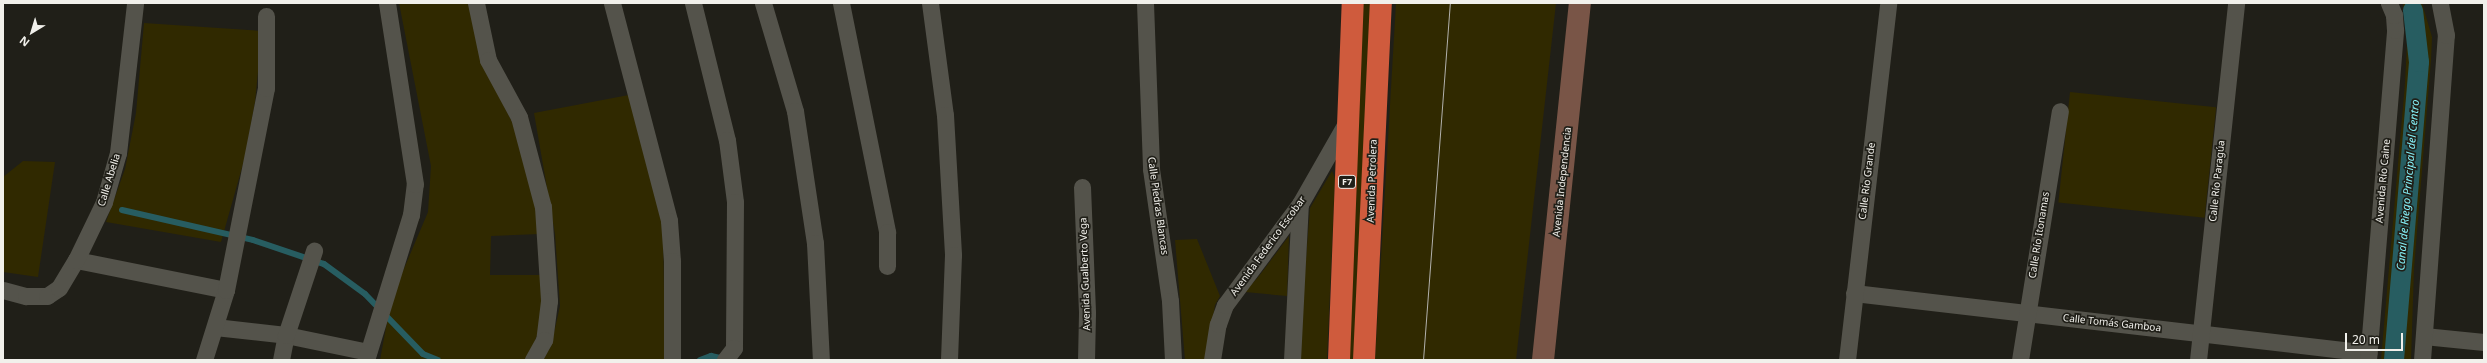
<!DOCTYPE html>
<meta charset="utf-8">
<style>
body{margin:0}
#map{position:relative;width:2487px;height:363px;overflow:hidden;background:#201f18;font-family:"Noto Sans",sans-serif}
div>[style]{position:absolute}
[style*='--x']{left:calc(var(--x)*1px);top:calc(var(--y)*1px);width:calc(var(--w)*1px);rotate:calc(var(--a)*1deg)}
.green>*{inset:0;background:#302900;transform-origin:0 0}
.stream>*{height:6px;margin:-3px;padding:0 3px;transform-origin:3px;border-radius:3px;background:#275d61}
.canal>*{height:20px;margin:-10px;padding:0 10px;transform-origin:10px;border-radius:10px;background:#275d61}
.street>*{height:17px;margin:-8.5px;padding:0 8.5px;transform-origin:8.5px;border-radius:8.5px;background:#54534b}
.secondary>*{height:22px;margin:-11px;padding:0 11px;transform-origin:11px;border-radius:11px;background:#795547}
.highway>*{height:22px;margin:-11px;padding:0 11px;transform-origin:11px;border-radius:11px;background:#cf5b3d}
.tram>*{height:1px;margin:-0.5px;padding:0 0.5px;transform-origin:0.5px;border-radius:0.5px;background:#b2b1ac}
span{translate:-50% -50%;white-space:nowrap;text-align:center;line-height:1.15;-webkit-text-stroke:3.5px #201f18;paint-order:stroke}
.shield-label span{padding:1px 3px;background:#201f18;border:1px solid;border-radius:3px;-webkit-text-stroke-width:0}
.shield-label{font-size:9px;color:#f1f0eb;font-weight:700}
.street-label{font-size:10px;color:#f1f0eb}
.water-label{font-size:11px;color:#86f2fa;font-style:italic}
.frame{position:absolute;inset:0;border:4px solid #f1f0eb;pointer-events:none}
.north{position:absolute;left:12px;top:12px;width:40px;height:40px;-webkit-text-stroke:3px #201f18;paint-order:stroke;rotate:218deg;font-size:11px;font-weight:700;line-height:16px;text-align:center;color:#f1f0eb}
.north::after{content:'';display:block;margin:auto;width:14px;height:18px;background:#f1f0eb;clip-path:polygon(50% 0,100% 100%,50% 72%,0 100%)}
.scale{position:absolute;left:2345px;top:333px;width:58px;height:18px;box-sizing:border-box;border:2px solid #f1f0eb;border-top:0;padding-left:5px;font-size:12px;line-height:14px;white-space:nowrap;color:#f1f0eb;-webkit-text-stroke:3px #201f18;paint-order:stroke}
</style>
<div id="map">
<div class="green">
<i style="clip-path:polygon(399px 3px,469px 3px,482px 61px,517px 132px,533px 191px,540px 234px,491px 236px,490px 275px,543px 275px,543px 319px,528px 360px,380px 360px,387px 322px,400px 278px,428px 212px,431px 166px)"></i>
<i style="clip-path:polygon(1362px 3px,1371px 3px,1355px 360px,1348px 360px)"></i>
<i style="clip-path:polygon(1396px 3px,1556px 3px,1516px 360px,1375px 360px)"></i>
<i style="clip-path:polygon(2403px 3px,2422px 3px,2432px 37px,2431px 60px,2414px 269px,2411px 360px,2381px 360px,2405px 83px,2407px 42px)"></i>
<i style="clip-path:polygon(144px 23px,262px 31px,255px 102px,245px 157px,221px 242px,106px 222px,125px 169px,136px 113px)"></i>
<i style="left:2070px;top:92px;width:147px;height:111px;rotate:6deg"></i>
<i style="clip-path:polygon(634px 94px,663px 223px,665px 360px,543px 360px,551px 346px,560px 306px,555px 234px,534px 113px)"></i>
<i style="clip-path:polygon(23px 161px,55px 162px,38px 277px,3px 272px,3px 177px)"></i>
<i style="clip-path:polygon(1332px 171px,1335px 178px,1327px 360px,1298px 360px,1310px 208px)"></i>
<i style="clip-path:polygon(1289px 236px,1287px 296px,1245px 292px,1259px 276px)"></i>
<i style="clip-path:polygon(1197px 239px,1220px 296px,1215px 305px,1206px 360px,1185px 360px,1175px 240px)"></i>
</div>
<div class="stream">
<i style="--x:122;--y:210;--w:134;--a:12.9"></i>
<i style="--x:253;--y:240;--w:75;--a:18.7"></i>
<i style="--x:324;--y:264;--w:51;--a:36.2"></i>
<i style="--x:365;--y:294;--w:83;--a:46"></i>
<i style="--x:423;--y:354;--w:16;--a:22"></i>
<i style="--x:700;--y:360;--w:12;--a:-20"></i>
<i style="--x:711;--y:356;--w:14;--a:12"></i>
</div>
<div class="canal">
<i style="--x:2394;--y:360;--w:299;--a:-85.2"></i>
<i style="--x:2419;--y:62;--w:52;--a:-96.6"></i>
</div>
<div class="street">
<i style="--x:476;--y:3;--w:58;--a:78.1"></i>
<i style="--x:488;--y:60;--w:65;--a:61.5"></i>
<i style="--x:519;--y:117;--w:93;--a:75.1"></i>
<i style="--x:543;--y:207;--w:94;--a:86.3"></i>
<i style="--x:549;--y:301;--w:39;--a:97"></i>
<i style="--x:544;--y:340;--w:23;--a:119"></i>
<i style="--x:612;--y:3;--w:225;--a:75.3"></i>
<i style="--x:669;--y:221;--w:40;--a:85.7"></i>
<i style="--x:672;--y:261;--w:99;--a:90"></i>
<i style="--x:693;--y:3;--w:141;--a:76.1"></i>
<i style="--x:727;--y:140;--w:63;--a:82.6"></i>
<i style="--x:735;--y:202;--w:146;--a:90.4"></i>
<i style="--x:734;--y:348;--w:15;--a:127"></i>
<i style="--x:763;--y:3;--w:113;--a:73.5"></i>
<i style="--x:795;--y:111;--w:134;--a:81.4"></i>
<i style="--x:815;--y:243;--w:117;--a:87.1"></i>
<i style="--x:841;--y:3;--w:234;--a:78.6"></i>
<i style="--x:887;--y:232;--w:34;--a:90"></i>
<i style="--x:930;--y:3;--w:113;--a:82.4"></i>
<i style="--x:945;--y:115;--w:140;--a:86.7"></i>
<i style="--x:953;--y:255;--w:105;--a:92.2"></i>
<i style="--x:1145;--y:3;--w:166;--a:87.9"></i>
<i style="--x:1151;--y:169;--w:133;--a:81.8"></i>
<i style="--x:1170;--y:301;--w:59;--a:87.1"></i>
<i style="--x:1082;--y:187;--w:126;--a:87.7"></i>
<i style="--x:1087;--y:313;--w:47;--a:91.2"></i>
<i style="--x:76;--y:260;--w:153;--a:11.3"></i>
<i style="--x:3;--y:290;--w:24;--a:15"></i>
<i style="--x:26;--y:296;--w:21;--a:0"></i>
<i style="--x:47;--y:296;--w:14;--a:-34"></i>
<i style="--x:59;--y:288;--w:33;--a:-59"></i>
<i style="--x:76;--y:260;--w:64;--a:-64.2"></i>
<i style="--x:104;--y:202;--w:51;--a:-74.1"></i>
<i style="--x:118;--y:153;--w:151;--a:-83.5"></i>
<i style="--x:1854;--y:293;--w:518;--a:6.65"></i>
<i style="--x:215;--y:327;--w:71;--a:6.4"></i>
<i style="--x:286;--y:335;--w:84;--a:11.7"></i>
<i style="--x:2424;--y:336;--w:60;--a:5.7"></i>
<i style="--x:204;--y:360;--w:73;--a:-72.6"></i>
<i style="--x:226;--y:290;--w:206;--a:-78.8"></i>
<i style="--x:266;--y:88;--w:72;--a:-90"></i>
<i style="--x:281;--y:360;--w:25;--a:-79"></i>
<i style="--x:286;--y:335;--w:89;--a:-71.6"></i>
<i style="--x:366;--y:360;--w:152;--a:-72.8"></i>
<i style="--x:411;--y:215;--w:31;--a:-83"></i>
<i style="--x:415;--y:184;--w:183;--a:-98.8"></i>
<i style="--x:1212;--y:360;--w:36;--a:-81"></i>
<i style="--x:1218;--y:324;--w:20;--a:-70"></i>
<i style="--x:1225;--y:305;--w:126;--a:-53.4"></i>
<i style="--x:1300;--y:204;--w:97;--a:-60.3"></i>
<i style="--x:1292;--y:360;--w:156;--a:-87.1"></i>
<i style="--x:1847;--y:360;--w:359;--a:-83.4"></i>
<i style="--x:2020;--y:360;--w:252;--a:-80.9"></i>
<i style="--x:2198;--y:360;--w:359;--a:-83.9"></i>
<i style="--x:2368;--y:360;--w:331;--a:-85.3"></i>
<i style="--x:2395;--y:30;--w:15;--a:-94"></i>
<i style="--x:2394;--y:15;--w:13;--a:-113"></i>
<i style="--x:2422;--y:360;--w:326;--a:-85.8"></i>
<i style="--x:2446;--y:35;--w:33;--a:-101"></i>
</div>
<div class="secondary">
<i style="--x:1543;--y:360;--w:359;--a:-84.1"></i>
</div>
<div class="highway">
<i style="--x:1339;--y:360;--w:357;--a:-87.8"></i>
<i style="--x:1364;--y:360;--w:357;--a:-87.3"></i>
</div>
<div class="tram">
<i style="--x:1423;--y:360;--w:358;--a:-85.7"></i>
</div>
<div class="shield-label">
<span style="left:1347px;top:182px">F7</span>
</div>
<div class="street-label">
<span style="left:109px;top:180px;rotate:-73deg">Calle Abelia</span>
<span style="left:1372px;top:181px;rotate:-88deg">Avenida Petrolera</span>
<span style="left:1867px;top:181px;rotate:-83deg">Calle Río Grande</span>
<span style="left:2217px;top:181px;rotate:-84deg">Calle Río Paragúa</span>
<span style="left:2383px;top:181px;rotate:-85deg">Avenida Río Caine</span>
<span style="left:1562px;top:182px;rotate:-84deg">Avenida Independencia</span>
<span style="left:1158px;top:206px;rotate:82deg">Calle Piedras Blancas</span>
<span style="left:2039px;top:235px;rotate:-81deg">Calle Río Itonamas</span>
<span style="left:1268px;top:246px;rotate:-54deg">Avenida Federico Escobar</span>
<span style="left:1085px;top:274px;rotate:-92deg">Avenida Gualberto Vega</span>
<span style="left:2112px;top:323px;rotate:6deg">Calle Tomás Gamboa</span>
</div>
<div class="water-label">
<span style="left:2408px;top:185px;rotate:-85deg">Canal de Riego Principal del Centro</span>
</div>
<div class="frame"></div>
<div class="north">N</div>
<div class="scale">20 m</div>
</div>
